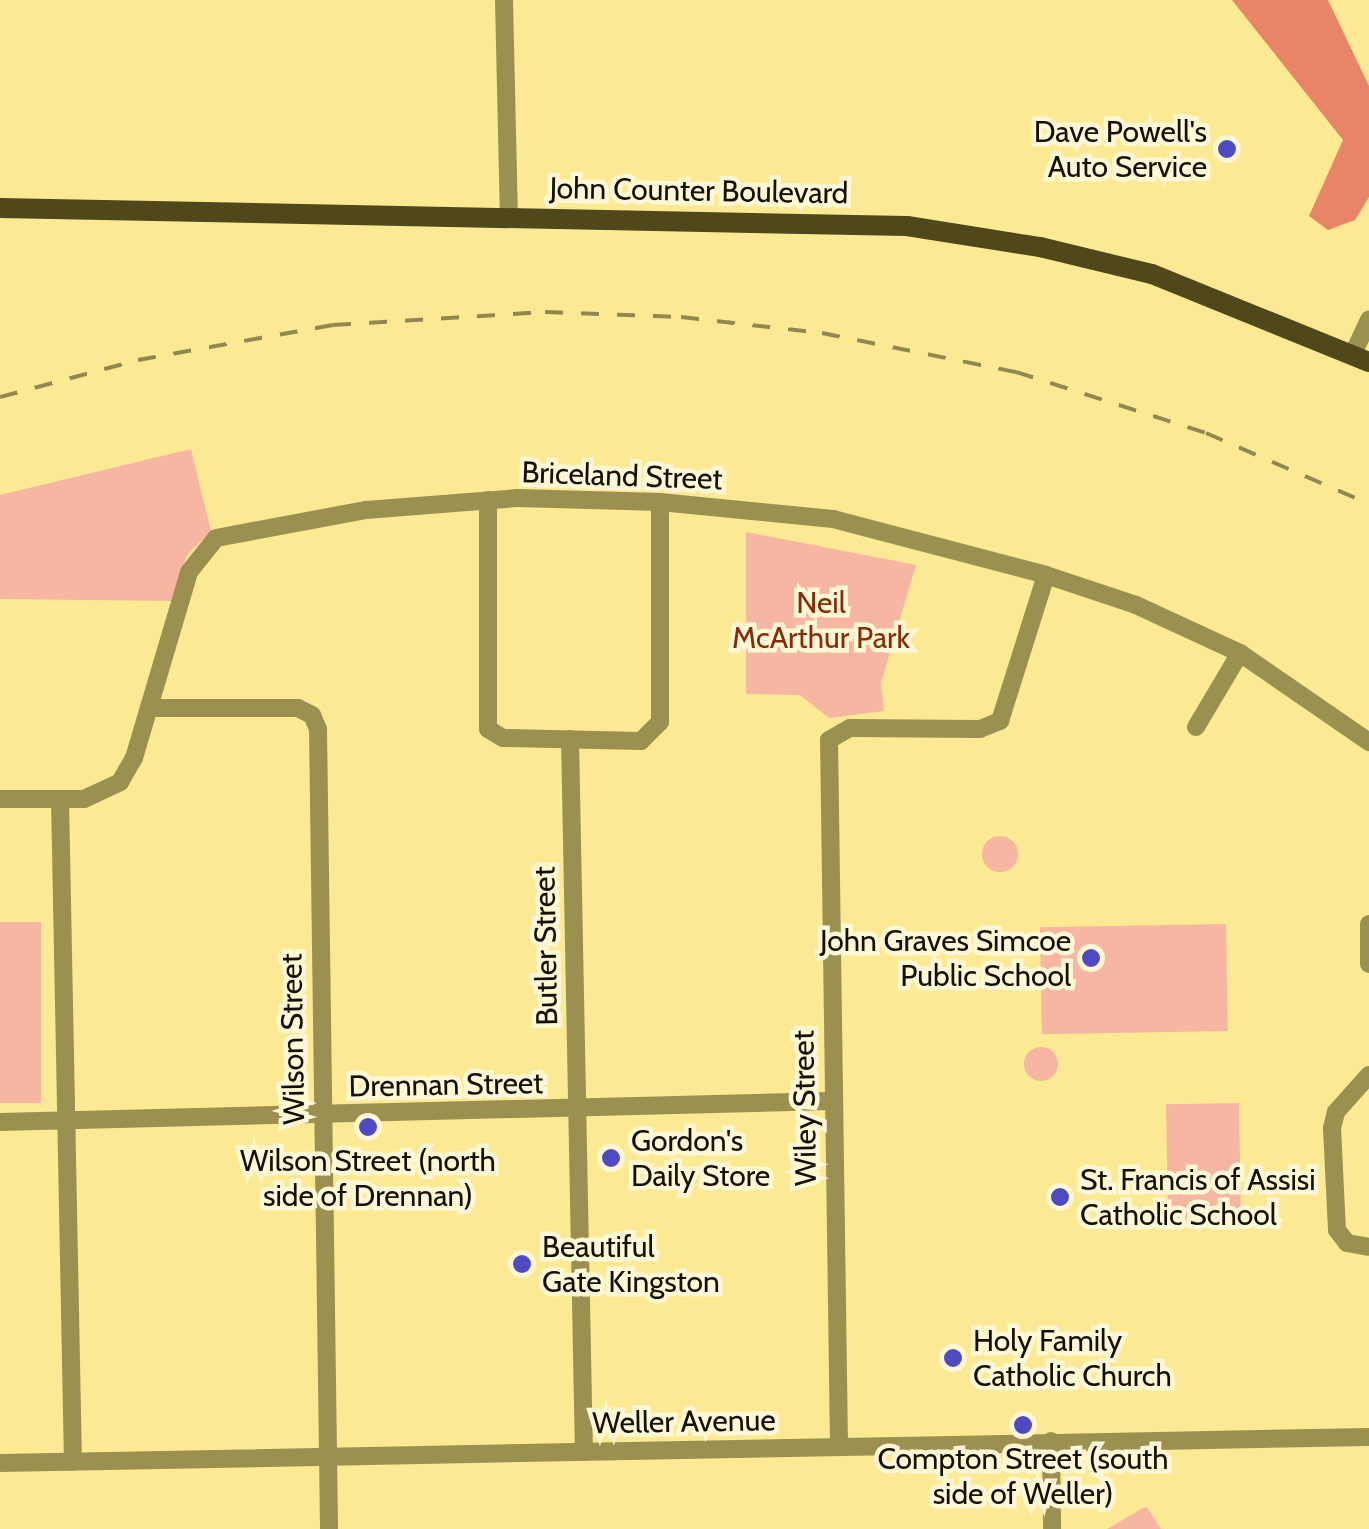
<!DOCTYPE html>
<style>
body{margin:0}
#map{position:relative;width:1369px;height:1529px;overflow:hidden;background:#fbea93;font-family:Cabin,sans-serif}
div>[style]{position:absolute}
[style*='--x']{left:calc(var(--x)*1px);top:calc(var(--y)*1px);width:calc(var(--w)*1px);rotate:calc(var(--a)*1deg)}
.green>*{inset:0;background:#f7b6a1;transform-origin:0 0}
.round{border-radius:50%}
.forest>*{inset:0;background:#e88566}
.minor>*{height:18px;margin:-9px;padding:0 9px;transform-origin:9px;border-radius:9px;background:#9c9050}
.major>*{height:20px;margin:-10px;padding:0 10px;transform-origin:10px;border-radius:10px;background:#50481b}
.rail>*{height:4px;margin-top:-2px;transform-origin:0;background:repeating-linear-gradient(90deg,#928750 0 18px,transparent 0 36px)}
.dots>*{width:28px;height:28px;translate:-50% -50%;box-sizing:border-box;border:5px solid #fdf7d5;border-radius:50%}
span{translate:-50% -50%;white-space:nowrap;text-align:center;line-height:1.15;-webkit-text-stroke:9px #fdf7d5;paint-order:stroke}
.poi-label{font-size:30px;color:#140f00}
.right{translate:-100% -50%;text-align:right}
.left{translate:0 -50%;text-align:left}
.street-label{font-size:30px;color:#140f00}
.park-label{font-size:30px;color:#852d0b}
</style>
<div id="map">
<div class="green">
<i style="clip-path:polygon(191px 449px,211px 531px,187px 555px,171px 601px,0 599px,0 495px)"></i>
<i style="clip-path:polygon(746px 532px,916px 565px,881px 683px,884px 711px,829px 718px,800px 695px,746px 694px)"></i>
<i class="round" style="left:982px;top:836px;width:36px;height:36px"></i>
<i style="left:0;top:922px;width:41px;height:181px"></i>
<i style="left:1226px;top:924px;width:107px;height:186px;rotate:89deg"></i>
<i class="round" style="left:1024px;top:1047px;width:34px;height:34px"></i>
<i style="left:1239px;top:1103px;width:119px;height:73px;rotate:89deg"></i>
<i style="clip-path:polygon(1147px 1507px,1161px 1529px,1107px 1529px,1143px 1508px)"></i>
</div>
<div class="forest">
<i style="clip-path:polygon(1232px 0,1328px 0,1369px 86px,1369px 197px,1355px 220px,1328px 230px,1309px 216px,1343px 140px)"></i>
</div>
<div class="minor">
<i style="--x:504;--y:0;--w:218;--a:88.7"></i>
<i style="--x:1353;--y:354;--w:38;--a:-65"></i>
<i style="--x:488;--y:500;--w:229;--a:90"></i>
<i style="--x:488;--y:729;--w:17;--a:31"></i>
<i style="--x:503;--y:738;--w:138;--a:1.2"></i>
<i style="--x:641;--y:741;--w:27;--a:-45"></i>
<i style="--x:660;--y:722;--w:220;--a:-90"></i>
<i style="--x:149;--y:708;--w:149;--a:0"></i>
<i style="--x:298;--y:708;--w:16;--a:27"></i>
<i style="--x:312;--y:715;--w:15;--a:67"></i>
<i style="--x:318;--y:729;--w:800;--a:89.21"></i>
<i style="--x:1196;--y:727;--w:86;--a:-59.3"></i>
<i style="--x:570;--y:739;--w:713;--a:88.88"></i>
<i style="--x:0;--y:799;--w:84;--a:0"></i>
<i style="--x:84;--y:799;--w:40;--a:-25"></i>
<i style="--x:120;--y:782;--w:28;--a:-60"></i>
<i style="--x:134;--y:758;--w:194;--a:-73.5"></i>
<i style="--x:189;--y:572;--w:43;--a:-51.5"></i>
<i style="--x:216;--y:538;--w:153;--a:-10.6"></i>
<i style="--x:366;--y:510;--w:151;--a:-4.5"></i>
<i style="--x:517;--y:498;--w:143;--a:1.6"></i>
<i style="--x:660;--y:502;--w:174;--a:5.6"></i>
<i style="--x:833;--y:519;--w:220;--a:14.7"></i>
<i style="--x:1046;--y:575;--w:95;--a:18.4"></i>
<i style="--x:1136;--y:605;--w:115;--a:24.8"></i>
<i style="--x:1240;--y:653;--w:157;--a:34.6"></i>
<i style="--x:60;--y:799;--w:663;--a:88.88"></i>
<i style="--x:1369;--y:924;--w:40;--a:90"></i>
<i style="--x:1369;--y:1075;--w:50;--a:131.7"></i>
<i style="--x:1336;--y:1112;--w:16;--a:104"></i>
<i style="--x:1332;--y:1128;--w:102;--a:87.2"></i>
<i style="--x:1337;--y:1230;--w:16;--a:52"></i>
<i style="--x:1347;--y:1243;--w:22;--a:10"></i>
<i style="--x:0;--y:1122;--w:832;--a:-1.45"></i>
<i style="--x:1051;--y:1441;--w:88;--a:89.3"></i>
<i style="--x:839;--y:1445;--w:705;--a:-90.81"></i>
<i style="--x:829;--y:740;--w:24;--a:-30"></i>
<i style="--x:850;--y:728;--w:130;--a:0.4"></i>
<i style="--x:980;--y:729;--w:22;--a:-22"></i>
<i style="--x:1000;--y:721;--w:153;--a:-72.5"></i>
<i style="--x:0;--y:1463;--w:1369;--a:-1.09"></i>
</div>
<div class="major">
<i style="--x:0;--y:208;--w:907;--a:1.14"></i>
<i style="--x:907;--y:226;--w:135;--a:9"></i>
<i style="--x:1040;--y:247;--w:115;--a:13.6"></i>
<i style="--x:1152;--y:274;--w:234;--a:22.1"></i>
</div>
<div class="rail">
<i style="--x:0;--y:397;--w:143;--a:-15"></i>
<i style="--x:138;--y:360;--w:198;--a:-10.2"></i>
<i style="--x:333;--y:325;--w:212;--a:-3.5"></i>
<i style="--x:545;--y:312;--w:136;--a:2.1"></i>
<i style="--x:681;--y:317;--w:142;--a:6.5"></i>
<i style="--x:822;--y:333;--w:198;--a:11.4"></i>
<i style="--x:1016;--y:372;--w:200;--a:17.8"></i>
<i style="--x:1206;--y:433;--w:178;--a:23.5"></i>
</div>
<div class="dots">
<i style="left:1227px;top:149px;background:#4e4bc2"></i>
<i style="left:1091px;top:958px;background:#4e4bc2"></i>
<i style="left:368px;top:1127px;background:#4e4bc2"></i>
<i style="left:611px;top:1158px;background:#4e4bc2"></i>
<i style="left:1060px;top:1197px;background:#4e4bc2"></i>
<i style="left:522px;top:1264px;background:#4e4bc2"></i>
<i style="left:953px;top:1358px;background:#4e4bc2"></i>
<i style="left:1023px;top:1425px;background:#4e4bc2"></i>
</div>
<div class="poi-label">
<span class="right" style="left:1207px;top:149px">Dave Powell's<br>Auto Service</span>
<span class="right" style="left:1071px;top:958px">John Graves Simcoe<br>Public School</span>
<span class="left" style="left:631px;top:1158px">Gordon's<br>Daily Store</span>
<span style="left:368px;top:1178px">Wilson Street (north<br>side of Drennan)</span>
<span class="left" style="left:1080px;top:1197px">St. Francis of Assisi<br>Catholic School</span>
<span class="left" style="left:542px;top:1264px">Beautiful<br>Gate Kingston</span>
<span class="left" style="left:973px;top:1358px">Holy Family<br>Catholic Church</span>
<span style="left:1023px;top:1476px">Compton Street (south<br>side of Weller)</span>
</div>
<div class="street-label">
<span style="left:699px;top:191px;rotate:1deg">John Counter Boulevard</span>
<span style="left:622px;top:476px;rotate:2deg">Briceland Street</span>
<span style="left:546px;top:946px;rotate:-91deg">Butler Street</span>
<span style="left:293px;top:1039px;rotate:-91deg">Wilson Street</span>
<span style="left:446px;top:1085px;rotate:-1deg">Drennan Street</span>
<span style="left:805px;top:1108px;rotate:-91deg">Wiley Street</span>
<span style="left:684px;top:1422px;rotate:-1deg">Weller Avenue</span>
</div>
<div class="park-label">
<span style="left:821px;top:620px">Neil<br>McArthur Park</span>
</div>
</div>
